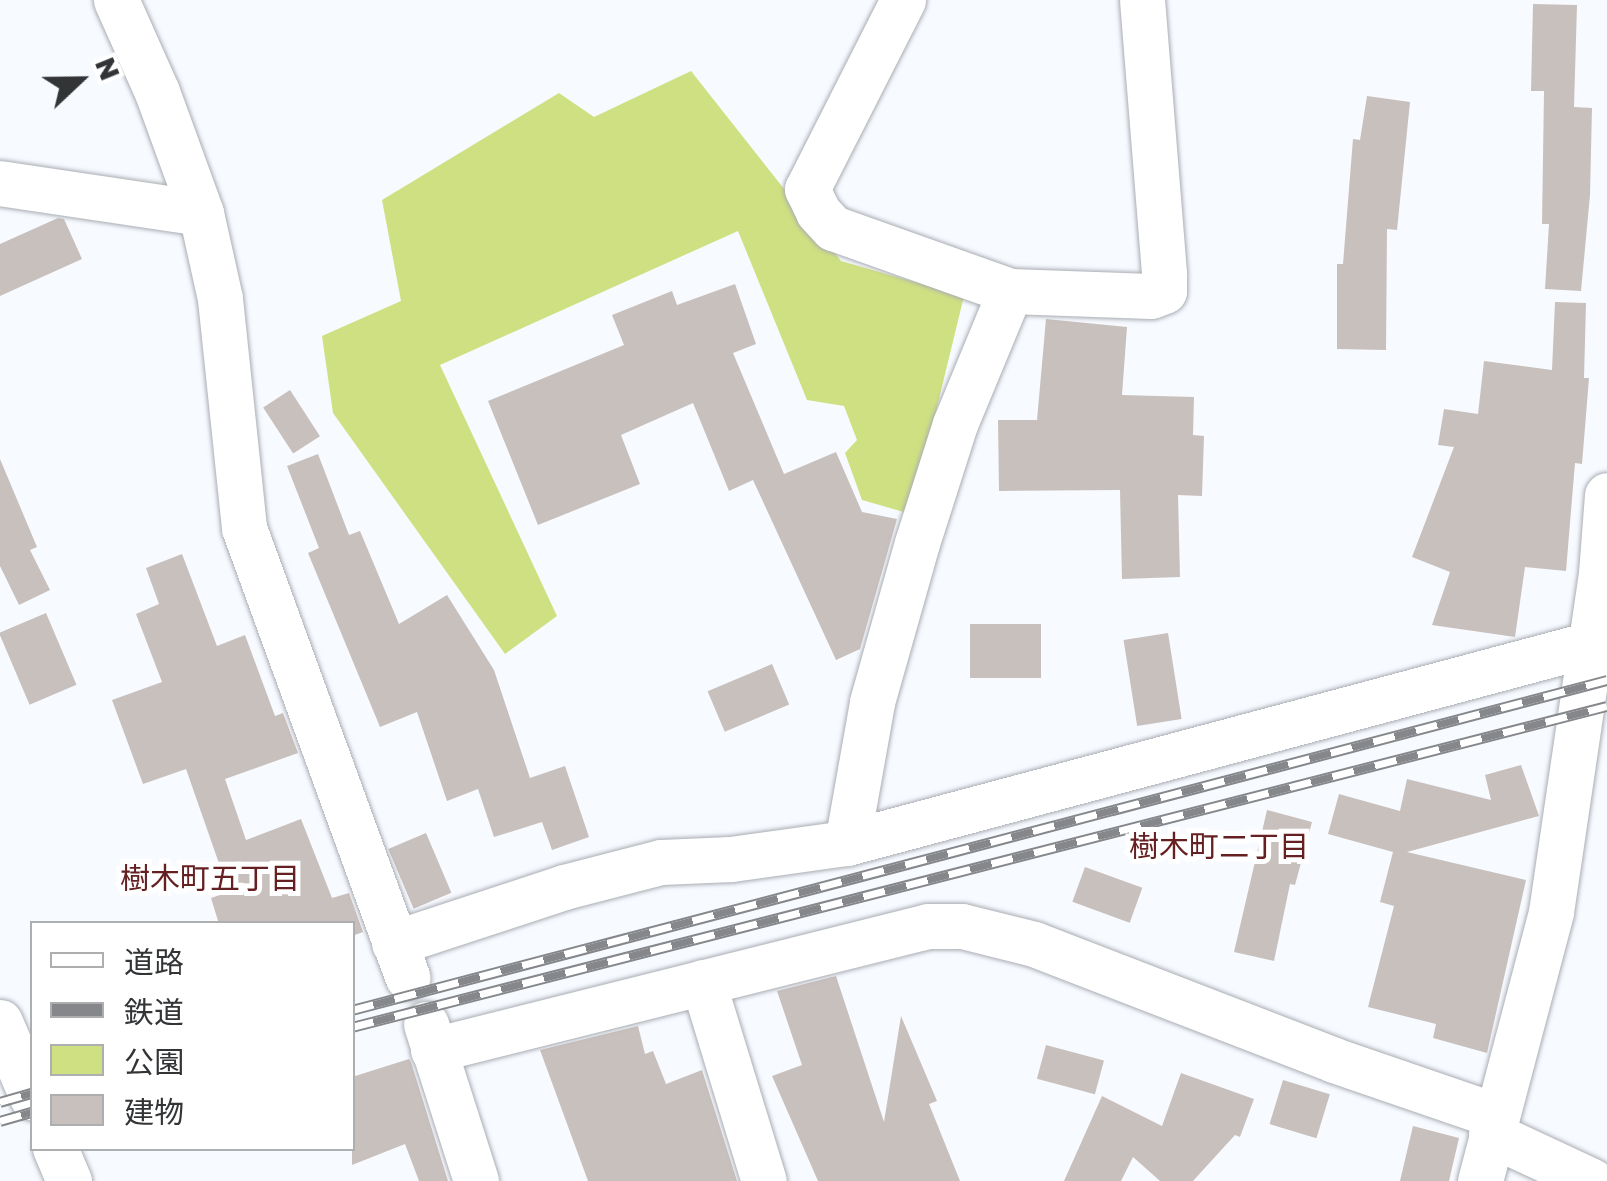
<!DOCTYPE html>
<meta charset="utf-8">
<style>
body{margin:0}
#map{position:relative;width:1607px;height:1181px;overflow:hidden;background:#f7faff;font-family:"Golos Text","Noto Sans JP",sans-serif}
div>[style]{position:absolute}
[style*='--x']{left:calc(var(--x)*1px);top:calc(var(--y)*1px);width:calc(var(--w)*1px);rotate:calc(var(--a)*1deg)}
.green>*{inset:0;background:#cfe082}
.building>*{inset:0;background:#c8c0bd;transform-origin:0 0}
.roads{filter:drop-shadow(0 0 2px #a9adb3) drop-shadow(0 0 2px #a9adb3)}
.minor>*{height:45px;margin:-22.5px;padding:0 22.5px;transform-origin:22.5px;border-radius:22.5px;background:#fff}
.rail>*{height:11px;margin-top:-5.5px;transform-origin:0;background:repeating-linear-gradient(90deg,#fff 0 22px,#85878a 0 44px);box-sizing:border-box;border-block:2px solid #85878a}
span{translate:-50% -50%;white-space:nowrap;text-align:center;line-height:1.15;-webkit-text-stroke:10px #fff;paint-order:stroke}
.neighbourhood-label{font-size:30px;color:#652022}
.legend{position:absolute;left:30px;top:921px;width:325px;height:230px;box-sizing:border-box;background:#fff;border:2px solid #adaeaf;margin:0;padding:12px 18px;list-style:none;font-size:30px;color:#323436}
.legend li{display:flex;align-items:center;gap:20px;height:50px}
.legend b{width:50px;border:2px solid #adaeaf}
.north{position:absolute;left:30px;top:30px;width:100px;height:100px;-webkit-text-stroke:8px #fff;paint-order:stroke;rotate:68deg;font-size:28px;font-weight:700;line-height:40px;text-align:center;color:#323436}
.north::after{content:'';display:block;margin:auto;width:35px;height:45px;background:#323436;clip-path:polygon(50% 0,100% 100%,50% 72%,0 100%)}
</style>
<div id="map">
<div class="green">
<i style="clip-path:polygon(691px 71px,841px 261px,964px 296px,911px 514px,862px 500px,845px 453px,857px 440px,844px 406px,807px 400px,738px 231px,440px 365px,557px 616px,505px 654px,333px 413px,322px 336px,401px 301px,382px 200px,559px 93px,594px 117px)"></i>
</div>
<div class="building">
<i style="clip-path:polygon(1533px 4px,1577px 5px,1574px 107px,1592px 108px,1590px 195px,1581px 291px,1545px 289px,1549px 224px,1542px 224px,1544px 91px,1531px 91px)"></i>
<i style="clip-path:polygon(1367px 96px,1410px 102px,1397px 230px,1387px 229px,1386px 350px,1337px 349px,1337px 264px,1343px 264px,1353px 139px,1360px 140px)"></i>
<i style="clip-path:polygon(58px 218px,64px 219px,82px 259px,0 296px,0 244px)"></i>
<i style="clip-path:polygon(735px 284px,756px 344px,733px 353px,784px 474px,836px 452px,862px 512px,897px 519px,860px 649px,836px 660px,753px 480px,729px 491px,693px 403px,621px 435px,640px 484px,538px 525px,488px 401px,624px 345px,612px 315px,672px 291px,677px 305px)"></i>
<i style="clip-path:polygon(1555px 302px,1586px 303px,1584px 378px,1589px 378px,1582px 464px,1575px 463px,1566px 571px,1525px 567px,1515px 637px,1432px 625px,1450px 572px,1412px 557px,1454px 447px,1438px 445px,1444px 409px,1478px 414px,1484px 361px,1552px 370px)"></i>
<i style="clip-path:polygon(1046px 319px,1127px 327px,1122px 395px,1194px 397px,1193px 435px,1204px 436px,1202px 496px,1178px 495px,1180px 577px,1122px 579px,1120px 490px,999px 491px,998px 420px,1037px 420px)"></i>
<i style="left:290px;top:390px;width:55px;height:32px;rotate:57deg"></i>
<i style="clip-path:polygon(318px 454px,349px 535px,360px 531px,399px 624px,447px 595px,494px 670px,530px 778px,565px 766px,589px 837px,552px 850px,542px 822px,494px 837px,478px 789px,447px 801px,417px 712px,380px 727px,308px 553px,319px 548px,287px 466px)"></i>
<i style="clip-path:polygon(0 459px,37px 547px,30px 550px,50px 590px,19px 605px,0 566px)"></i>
<i style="clip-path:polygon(182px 554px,217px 646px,245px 635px,275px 716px,283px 713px,298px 753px,225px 779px,246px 840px,301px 819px,332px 898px,349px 893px,363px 932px,352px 936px,352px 924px,219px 924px,211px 898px,229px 892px,186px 769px,143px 784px,112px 700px,162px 682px,136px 614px,159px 604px,146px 568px)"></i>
<i style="left:46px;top:613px;width:78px;height:51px;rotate:67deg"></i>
<i style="left:1041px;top:624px;width:54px;height:71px;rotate:90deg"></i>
<i style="left:1168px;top:633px;width:87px;height:45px;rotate:81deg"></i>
<i style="left:772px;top:664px;width:44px;height:70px;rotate:67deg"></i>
<i style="clip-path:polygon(1521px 765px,1539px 816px,1407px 852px,1526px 880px,1487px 1053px,1433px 1038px,1436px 1024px,1368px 1007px,1394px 906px,1380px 902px,1393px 852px,1328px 834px,1339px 794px,1400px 811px,1407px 779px,1491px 800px,1485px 775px)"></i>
<i style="clip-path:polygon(1267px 810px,1312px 822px,1295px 885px,1290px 884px,1274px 961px,1234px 952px)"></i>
<i style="left:426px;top:833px;width:65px;height:41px;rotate:67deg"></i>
<i style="left:1085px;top:867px;width:61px;height:37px;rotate:20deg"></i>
<i style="clip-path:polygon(836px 976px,884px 1122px,901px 1016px,937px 1101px,929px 1104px,960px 1181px,818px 1181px,772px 1076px,802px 1065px,777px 991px)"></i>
<i style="clip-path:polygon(638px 1026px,645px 1054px,653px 1051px,666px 1084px,702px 1070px,737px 1181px,588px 1181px,540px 1050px)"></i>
<i style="left:1046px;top:1045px;width:60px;height:35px;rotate:15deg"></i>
<i style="clip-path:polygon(409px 1059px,411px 1062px,448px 1181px,419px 1181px,405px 1144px,352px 1165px,352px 1077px)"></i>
<i style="clip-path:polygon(1181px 1073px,1254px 1099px,1240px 1137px,1235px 1135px,1193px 1181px,1160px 1181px,1133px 1157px,1121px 1181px,1064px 1181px,1102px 1096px,1162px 1126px)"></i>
<i style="left:1283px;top:1080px;width:49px;height:46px;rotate:17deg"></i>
<i style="clip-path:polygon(1413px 1126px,1459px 1138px,1449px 1181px,1400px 1181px)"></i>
</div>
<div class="roads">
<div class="minor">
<i style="--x:116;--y:0;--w:101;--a:66"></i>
<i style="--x:157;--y:92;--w:129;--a:70"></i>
<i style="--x:201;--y:213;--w:88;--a:77.5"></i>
<i style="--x:220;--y:299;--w:230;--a:84"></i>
<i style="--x:244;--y:528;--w:478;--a:70"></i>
<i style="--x:903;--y:0;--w:212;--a:116.9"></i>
<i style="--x:807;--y:189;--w:25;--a:64"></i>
<i style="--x:818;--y:212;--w:22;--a:47"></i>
<i style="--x:833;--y:228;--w:188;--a:19.6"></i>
<i style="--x:1010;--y:291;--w:141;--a:2"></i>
<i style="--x:1151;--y:296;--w:14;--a:-21"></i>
<i style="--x:1164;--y:291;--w:18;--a:-90"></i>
<i style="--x:1164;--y:273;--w:274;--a:-94.6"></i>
<i style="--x:0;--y:183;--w:203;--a:8.5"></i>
<i style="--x:847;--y:843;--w:143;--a:-79.9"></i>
<i style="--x:872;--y:702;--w:165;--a:-74.2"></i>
<i style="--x:917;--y:543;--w:125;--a:-72.3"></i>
<i style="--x:955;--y:424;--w:144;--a:-67.5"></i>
<i style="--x:394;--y:943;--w:179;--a:-18.2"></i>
<i style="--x:564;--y:887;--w:100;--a:-14.5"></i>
<i style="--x:661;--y:862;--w:70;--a:-2.5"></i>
<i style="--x:731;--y:859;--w:117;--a:-7.9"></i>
<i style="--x:847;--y:843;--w:769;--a:-14.99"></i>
<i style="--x:703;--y:982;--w:208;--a:73"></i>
<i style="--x:0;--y:1022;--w:82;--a:66.9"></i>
<i style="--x:426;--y:1024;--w:165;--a:72.3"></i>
<i style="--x:433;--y:1050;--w:510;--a:-14.06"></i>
<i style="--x:928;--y:926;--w:34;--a:0"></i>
<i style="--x:962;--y:926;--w:74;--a:14"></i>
<i style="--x:1034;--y:944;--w:322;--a:21.1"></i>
<i style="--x:1334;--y:1060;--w:169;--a:19"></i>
<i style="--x:1491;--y:1134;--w:111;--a:25"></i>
<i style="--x:55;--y:1148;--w:36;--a:67"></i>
<i style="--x:1480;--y:1181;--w:278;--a:-75.2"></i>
<i style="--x:1551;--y:912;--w:343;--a:-81.6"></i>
<i style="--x:1601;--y:573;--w:78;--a:-85.6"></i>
</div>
</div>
<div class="rail">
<i style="--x:352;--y:1010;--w:1298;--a:-14.73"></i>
<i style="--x:352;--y:1027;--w:1295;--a:-14.35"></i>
<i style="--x:0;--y:1102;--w:33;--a:-16"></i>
<i style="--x:0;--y:1121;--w:33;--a:-16"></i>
</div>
<div class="neighbourhood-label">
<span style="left:1219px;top:846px">樹木町二丁目</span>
<span style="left:210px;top:878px">樹木町五丁目</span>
</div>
<ul class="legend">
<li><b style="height:12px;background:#fff"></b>道路</li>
<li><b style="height:12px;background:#85878a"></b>鉄道</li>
<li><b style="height:28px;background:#cfe082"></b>公園</li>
<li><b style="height:28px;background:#c8c0bd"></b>建物</li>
</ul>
<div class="north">N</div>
</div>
